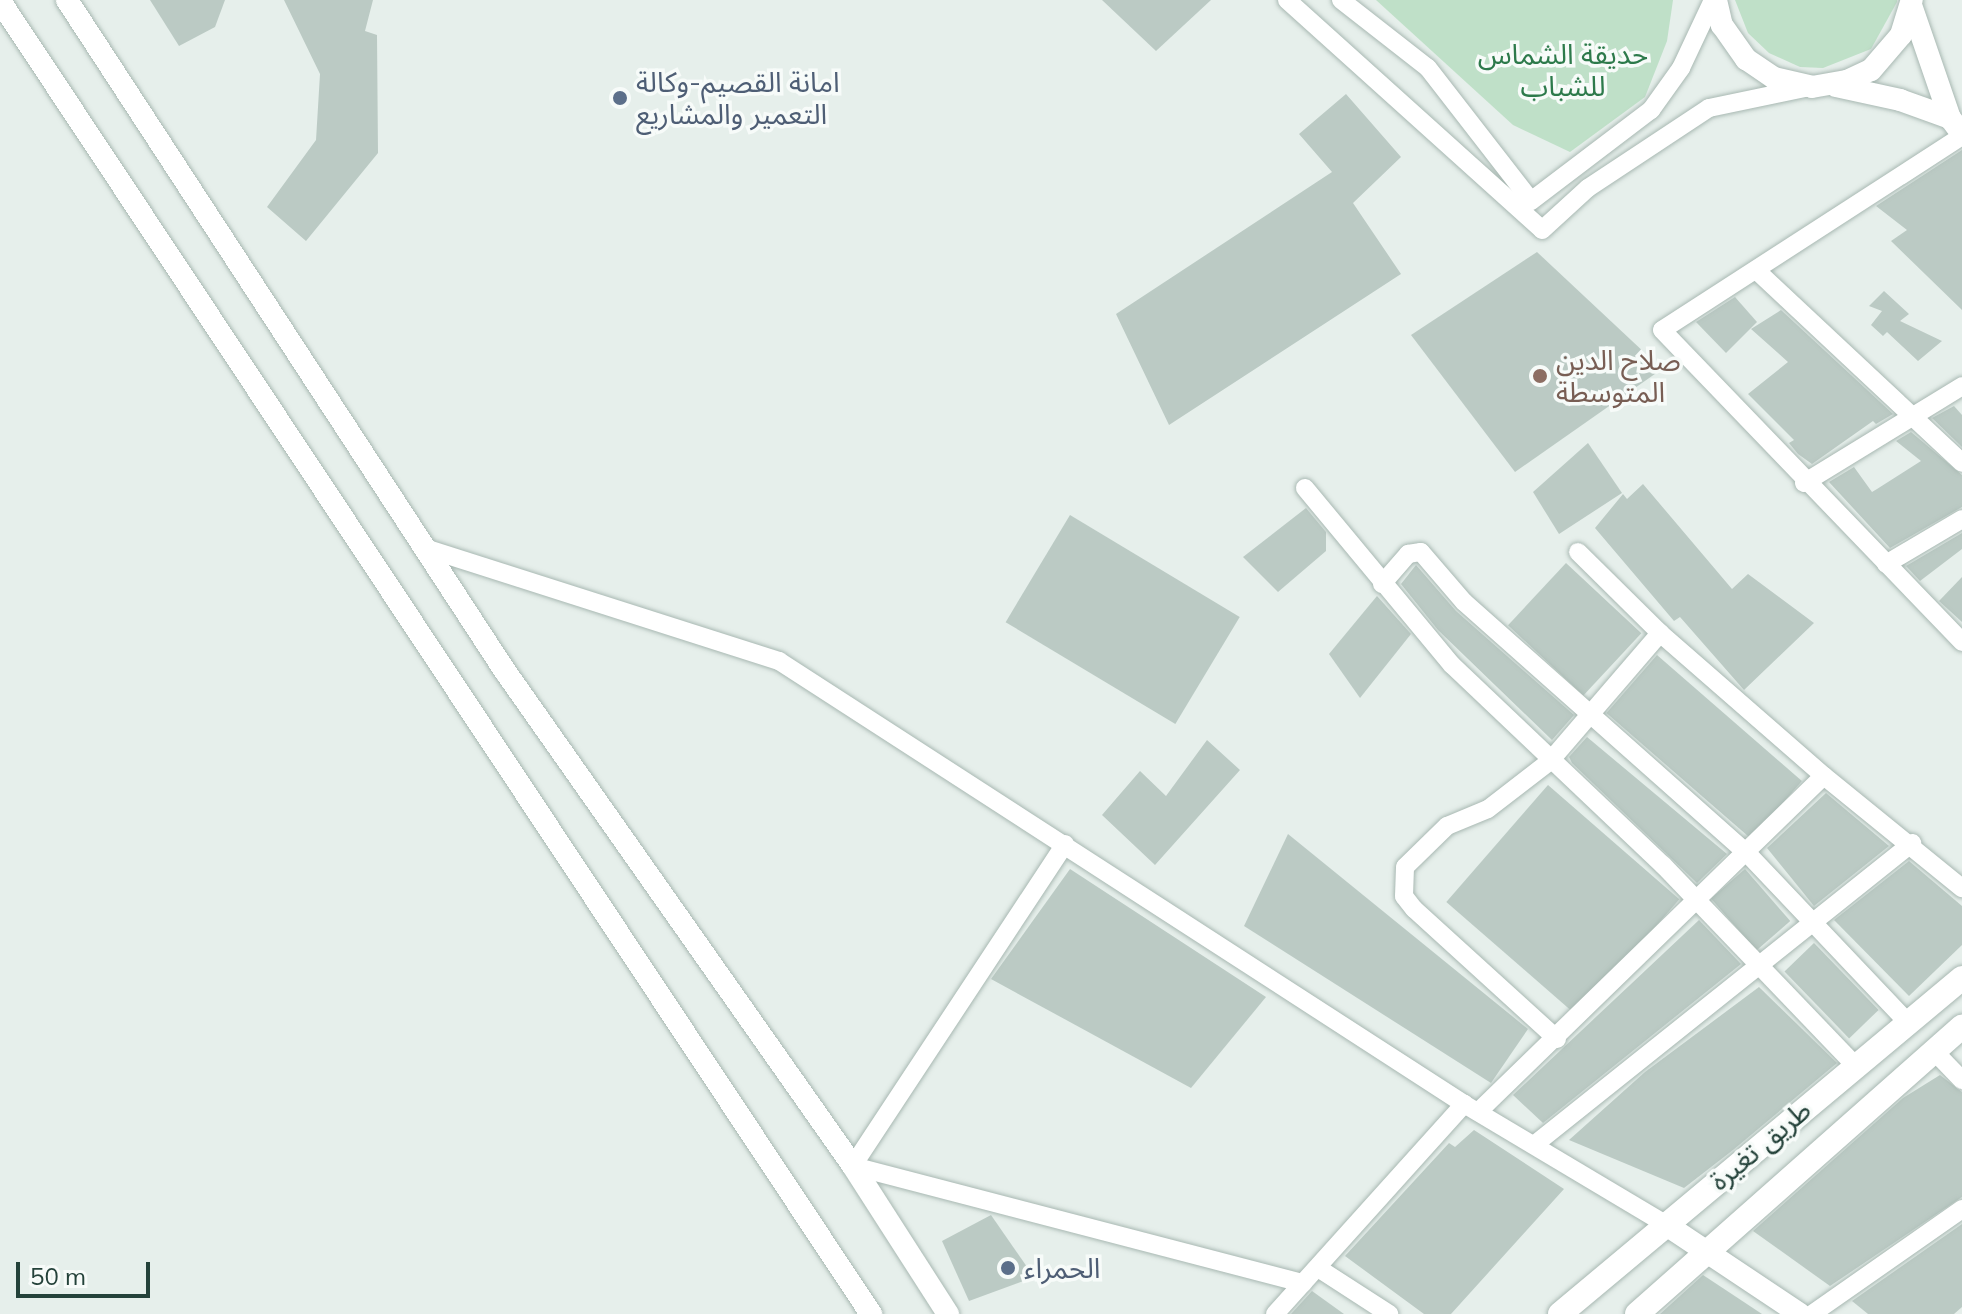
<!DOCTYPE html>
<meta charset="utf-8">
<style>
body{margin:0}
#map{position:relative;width:1962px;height:1314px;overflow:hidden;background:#e6efeb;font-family:Mulish,"Noto Sans Arabic",sans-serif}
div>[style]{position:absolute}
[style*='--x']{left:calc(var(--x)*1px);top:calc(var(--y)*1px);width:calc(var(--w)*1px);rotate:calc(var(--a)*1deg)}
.green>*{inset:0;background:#bfe0c8}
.building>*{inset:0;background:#bbcac4;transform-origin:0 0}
.roads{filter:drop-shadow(0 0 2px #a8b8b2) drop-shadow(0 0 2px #a8b8b2)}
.minor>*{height:18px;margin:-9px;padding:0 9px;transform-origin:9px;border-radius:9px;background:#fff}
.tertiary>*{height:22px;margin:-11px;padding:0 11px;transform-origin:11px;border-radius:11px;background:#fff}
.secondary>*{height:24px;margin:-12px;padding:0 12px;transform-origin:12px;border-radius:12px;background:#fff}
.dots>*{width:22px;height:22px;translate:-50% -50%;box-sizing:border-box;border:4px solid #f7fbf9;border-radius:50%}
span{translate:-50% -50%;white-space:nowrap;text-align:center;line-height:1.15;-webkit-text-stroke:7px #f7fbf9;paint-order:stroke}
.park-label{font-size:28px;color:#2d7a4b}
.service-label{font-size:28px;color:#4e5e75}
.left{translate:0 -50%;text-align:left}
.education-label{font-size:28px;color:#785e54}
.street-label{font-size:28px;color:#24423a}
.scale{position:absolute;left:16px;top:1262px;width:134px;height:36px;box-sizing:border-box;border:4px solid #24423a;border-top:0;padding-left:10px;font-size:24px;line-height:28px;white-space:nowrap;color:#24423a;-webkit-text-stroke:6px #f7fbf9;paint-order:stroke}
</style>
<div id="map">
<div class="green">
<i style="clip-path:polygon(1376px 0,1673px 0,1667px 41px,1645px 97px,1570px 152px,1513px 125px)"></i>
<i style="clip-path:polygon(1735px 0,1897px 0,1897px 2px,1871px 49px,1823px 68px,1800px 67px,1769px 53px,1748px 33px)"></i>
</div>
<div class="building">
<i style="clip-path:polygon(150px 0,225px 0,215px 27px,179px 46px)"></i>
<i style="clip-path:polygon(284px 0,373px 0,365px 31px,377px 35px,378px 153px,306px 241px,267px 207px,316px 140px,320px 74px)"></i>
<i style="clip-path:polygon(1102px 0,1211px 0,1156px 51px)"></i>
<i style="clip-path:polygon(1346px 94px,1401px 157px,1353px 203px,1401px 274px,1169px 425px,1116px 314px,1332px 172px,1299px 134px)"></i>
<i style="clip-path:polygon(1962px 150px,1962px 310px,1891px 241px,1907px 230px,1876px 206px)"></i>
<i style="clip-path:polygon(1537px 252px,1662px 369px,1515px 472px,1411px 335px)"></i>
<i style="clip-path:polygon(1884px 291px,1909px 314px,1900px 321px,1942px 341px,1918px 361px,1887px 332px,1883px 336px,1871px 325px,1882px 311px,1869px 306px)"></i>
<i style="clip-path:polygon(1735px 297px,1757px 322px,1726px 353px,1696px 322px)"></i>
<i style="clip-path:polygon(1781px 310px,1893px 414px,1876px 424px,1873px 421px,1812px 464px,1798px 454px,1789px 443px,1794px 440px,1748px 394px,1788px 362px,1751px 329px)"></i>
<i style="clip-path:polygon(1954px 406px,1962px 415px,1962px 447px,1932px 418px)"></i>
<i style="clip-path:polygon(1911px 432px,1962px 475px,1962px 507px,1890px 548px,1829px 482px,1854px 467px,1872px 492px,1877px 489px,1921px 461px,1896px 441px)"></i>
<i style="clip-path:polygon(1588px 443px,1622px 493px,1559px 534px,1533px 492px)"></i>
<i style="clip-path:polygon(1643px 484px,1732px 589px,1748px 574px,1814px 623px,1744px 690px,1680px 617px,1674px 621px,1595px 528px,1623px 494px,1627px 499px)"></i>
<i style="clip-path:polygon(1306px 508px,1326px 532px,1326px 551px,1278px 592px,1243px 557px)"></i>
<i style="left:1070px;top:515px;width:198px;height:125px;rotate:31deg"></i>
<i style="clip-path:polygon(1962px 533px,1962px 549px,1920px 581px,1906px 566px)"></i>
<i style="left:1566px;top:563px;width:103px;height:85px;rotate:43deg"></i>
<i style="clip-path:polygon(1416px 565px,1456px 611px,1574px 715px,1552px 740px,1438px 630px,1401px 584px)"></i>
<i style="clip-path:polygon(1962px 577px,1962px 622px,1939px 601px)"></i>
<i style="clip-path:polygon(1377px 596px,1411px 634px,1360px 698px,1329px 654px)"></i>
<i style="left:1657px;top:655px;width:192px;height:77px;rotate:41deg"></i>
<i style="clip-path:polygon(1587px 737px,1727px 854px,1697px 883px,1572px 763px,1569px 757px)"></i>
<i style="clip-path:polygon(1207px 740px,1240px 770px,1155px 865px,1102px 815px,1140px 771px,1166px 796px)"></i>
<i style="left:1548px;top:785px;width:174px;height:155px;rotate:41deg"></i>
<i style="clip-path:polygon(1826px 793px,1889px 846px,1814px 906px,1767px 848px)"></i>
<i style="clip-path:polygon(1288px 834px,1528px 1029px,1491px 1083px,1244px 926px)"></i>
<i style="clip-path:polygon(1909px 861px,1962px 906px,1962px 945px,1909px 996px,1834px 920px)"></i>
<i style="clip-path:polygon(1070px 869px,1266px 997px,1191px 1088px,991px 979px)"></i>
<i style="left:1745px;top:869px;width:69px;height:45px;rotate:49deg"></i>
<i style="clip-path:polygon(1699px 920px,1741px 964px,1543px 1123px,1513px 1095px)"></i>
<i style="left:1814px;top:943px;width:93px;height:41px;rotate:46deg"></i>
<i style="clip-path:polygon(1759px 987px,1837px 1063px,1733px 1150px,1684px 1188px,1569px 1140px,1645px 1072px)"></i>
<i style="clip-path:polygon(1940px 1075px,1962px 1092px,1962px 1197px,1830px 1286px,1753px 1231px,1903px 1098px)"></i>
<i style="clip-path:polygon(1474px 1130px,1564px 1189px,1451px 1314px,1424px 1314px,1345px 1256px,1449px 1143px,1455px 1147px)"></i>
<i style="clip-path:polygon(991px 1215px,1034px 1277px,969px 1301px,942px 1241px)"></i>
<i style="clip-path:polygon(1962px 1224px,1962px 1307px,1954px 1314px,1868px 1314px,1852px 1301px)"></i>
<i style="clip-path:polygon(1703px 1275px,1762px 1314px,1660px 1314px)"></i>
<i style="clip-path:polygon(1312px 1291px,1344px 1314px,1291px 1314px)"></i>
</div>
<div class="roads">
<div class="minor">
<i style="--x:1287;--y:0;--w:343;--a:42"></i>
<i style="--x:1542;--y:230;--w:62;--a:-42.4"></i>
<i style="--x:1588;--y:188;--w:145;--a:-33.5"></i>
<i style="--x:1709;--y:108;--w:98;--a:-11.8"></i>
<i style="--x:1341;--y:0;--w:110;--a:38"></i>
<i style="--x:1428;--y:68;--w:168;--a:52.2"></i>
<i style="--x:1531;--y:201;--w:151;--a:-37.2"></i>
<i style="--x:1651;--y:110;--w:52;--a:-54.5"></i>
<i style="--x:1681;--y:68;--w:75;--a:-64.8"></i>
<i style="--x:1962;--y:136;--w:357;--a:147.1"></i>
<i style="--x:1662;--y:330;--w:433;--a:46.1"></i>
<i style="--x:1756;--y:270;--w:282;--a:43.1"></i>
<i style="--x:1804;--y:483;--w:185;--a:-31.5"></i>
<i style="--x:1305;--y:488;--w:230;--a:50.3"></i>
<i style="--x:1452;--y:665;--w:291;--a:43.5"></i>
<i style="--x:1663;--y:865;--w:277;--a:46.2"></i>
<i style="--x:425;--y:548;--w:372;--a:17.7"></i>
<i style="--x:779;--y:661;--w:816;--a:32.89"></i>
<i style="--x:1464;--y:1104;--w:234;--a:30.8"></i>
<i style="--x:1578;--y:552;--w:115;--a:44.6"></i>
<i style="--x:1660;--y:633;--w:218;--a:41.1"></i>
<i style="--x:1824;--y:776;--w:178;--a:39.1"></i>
<i style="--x:1886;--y:564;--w:88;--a:-30.6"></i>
<i style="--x:1382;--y:584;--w:40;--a:-49"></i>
<i style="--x:1408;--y:554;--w:13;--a:-9"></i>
<i style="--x:1421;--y:552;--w:66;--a:49.3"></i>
<i style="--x:1464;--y:602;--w:378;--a:41.6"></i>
<i style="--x:1747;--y:853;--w:236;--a:46.5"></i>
<i style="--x:1065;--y:844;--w:386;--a:123.4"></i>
<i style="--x:853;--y:1166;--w:465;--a:14.6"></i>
<i style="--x:1557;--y:1039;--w:193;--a:-137.7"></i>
<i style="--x:1414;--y:909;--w:16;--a:-128"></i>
<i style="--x:1404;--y:896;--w:29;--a:-88"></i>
<i style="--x:1405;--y:867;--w:59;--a:-44.3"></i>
<i style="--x:1447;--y:826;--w:44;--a:-22.5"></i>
<i style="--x:1488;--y:809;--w:78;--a:-37.7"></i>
<i style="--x:1550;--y:761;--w:169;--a:-49.3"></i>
<i style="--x:1933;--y:1050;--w:42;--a:46"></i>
<i style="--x:1478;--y:1112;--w:482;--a:-44.2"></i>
<i style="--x:1534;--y:1145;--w:484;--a:-38.6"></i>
<i style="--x:1318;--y:1268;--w:85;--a:32.9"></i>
<i style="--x:1275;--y:1314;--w:283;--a:-48"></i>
<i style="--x:1812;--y:1314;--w:183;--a:-35"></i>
</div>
<div class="tertiary">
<i style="--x:67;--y:0;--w:801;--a:56.87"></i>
<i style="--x:505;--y:671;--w:605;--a:54.89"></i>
<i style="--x:853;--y:1166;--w:176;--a:57.3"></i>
<i style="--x:1716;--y:0;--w:26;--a:77"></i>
<i style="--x:1722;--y:25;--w:42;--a:54.8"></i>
<i style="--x:1746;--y:59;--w:34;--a:34"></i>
<i style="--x:1774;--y:78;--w:39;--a:13"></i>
<i style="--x:1812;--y:87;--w:36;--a:-10"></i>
<i style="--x:1847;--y:81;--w:26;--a:-25"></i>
<i style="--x:1871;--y:70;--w:46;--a:-49.4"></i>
<i style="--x:1901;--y:35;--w:37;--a:-73"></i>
<i style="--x:0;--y:1;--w:1576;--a:56.44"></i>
<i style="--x:1911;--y:5;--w:120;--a:71"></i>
<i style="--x:1950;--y:118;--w:20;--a:53"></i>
<i style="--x:1836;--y:86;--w:66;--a:12.3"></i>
<i style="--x:1900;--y:100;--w:53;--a:19.8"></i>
<i style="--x:1665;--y:1224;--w:162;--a:33.7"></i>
</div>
<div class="secondary">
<i style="--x:1560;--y:1314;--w:524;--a:-39.89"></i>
<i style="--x:1637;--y:1314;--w:434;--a:-41.5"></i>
</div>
</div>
<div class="dots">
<i style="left:620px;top:98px;background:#5c6f8a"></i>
<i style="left:1540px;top:376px;background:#8d6e63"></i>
<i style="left:1008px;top:1268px;background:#5c6f8a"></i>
</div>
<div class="park-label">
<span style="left:1563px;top:70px">حديقة الشماس<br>للشباب</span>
</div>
<div class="service-label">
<span class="left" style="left:636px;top:98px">امانة القصيم-وكالة<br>التعمير والمشاريع</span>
<span class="left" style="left:1024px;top:1268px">الحمراء</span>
</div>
<div class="education-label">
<span class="left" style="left:1556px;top:376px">صلاح الدين<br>المتوسطة</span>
</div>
<div class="street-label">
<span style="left:1760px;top:1145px;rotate:-40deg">طريق تغيرة</span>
</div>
<div class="scale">50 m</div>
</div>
